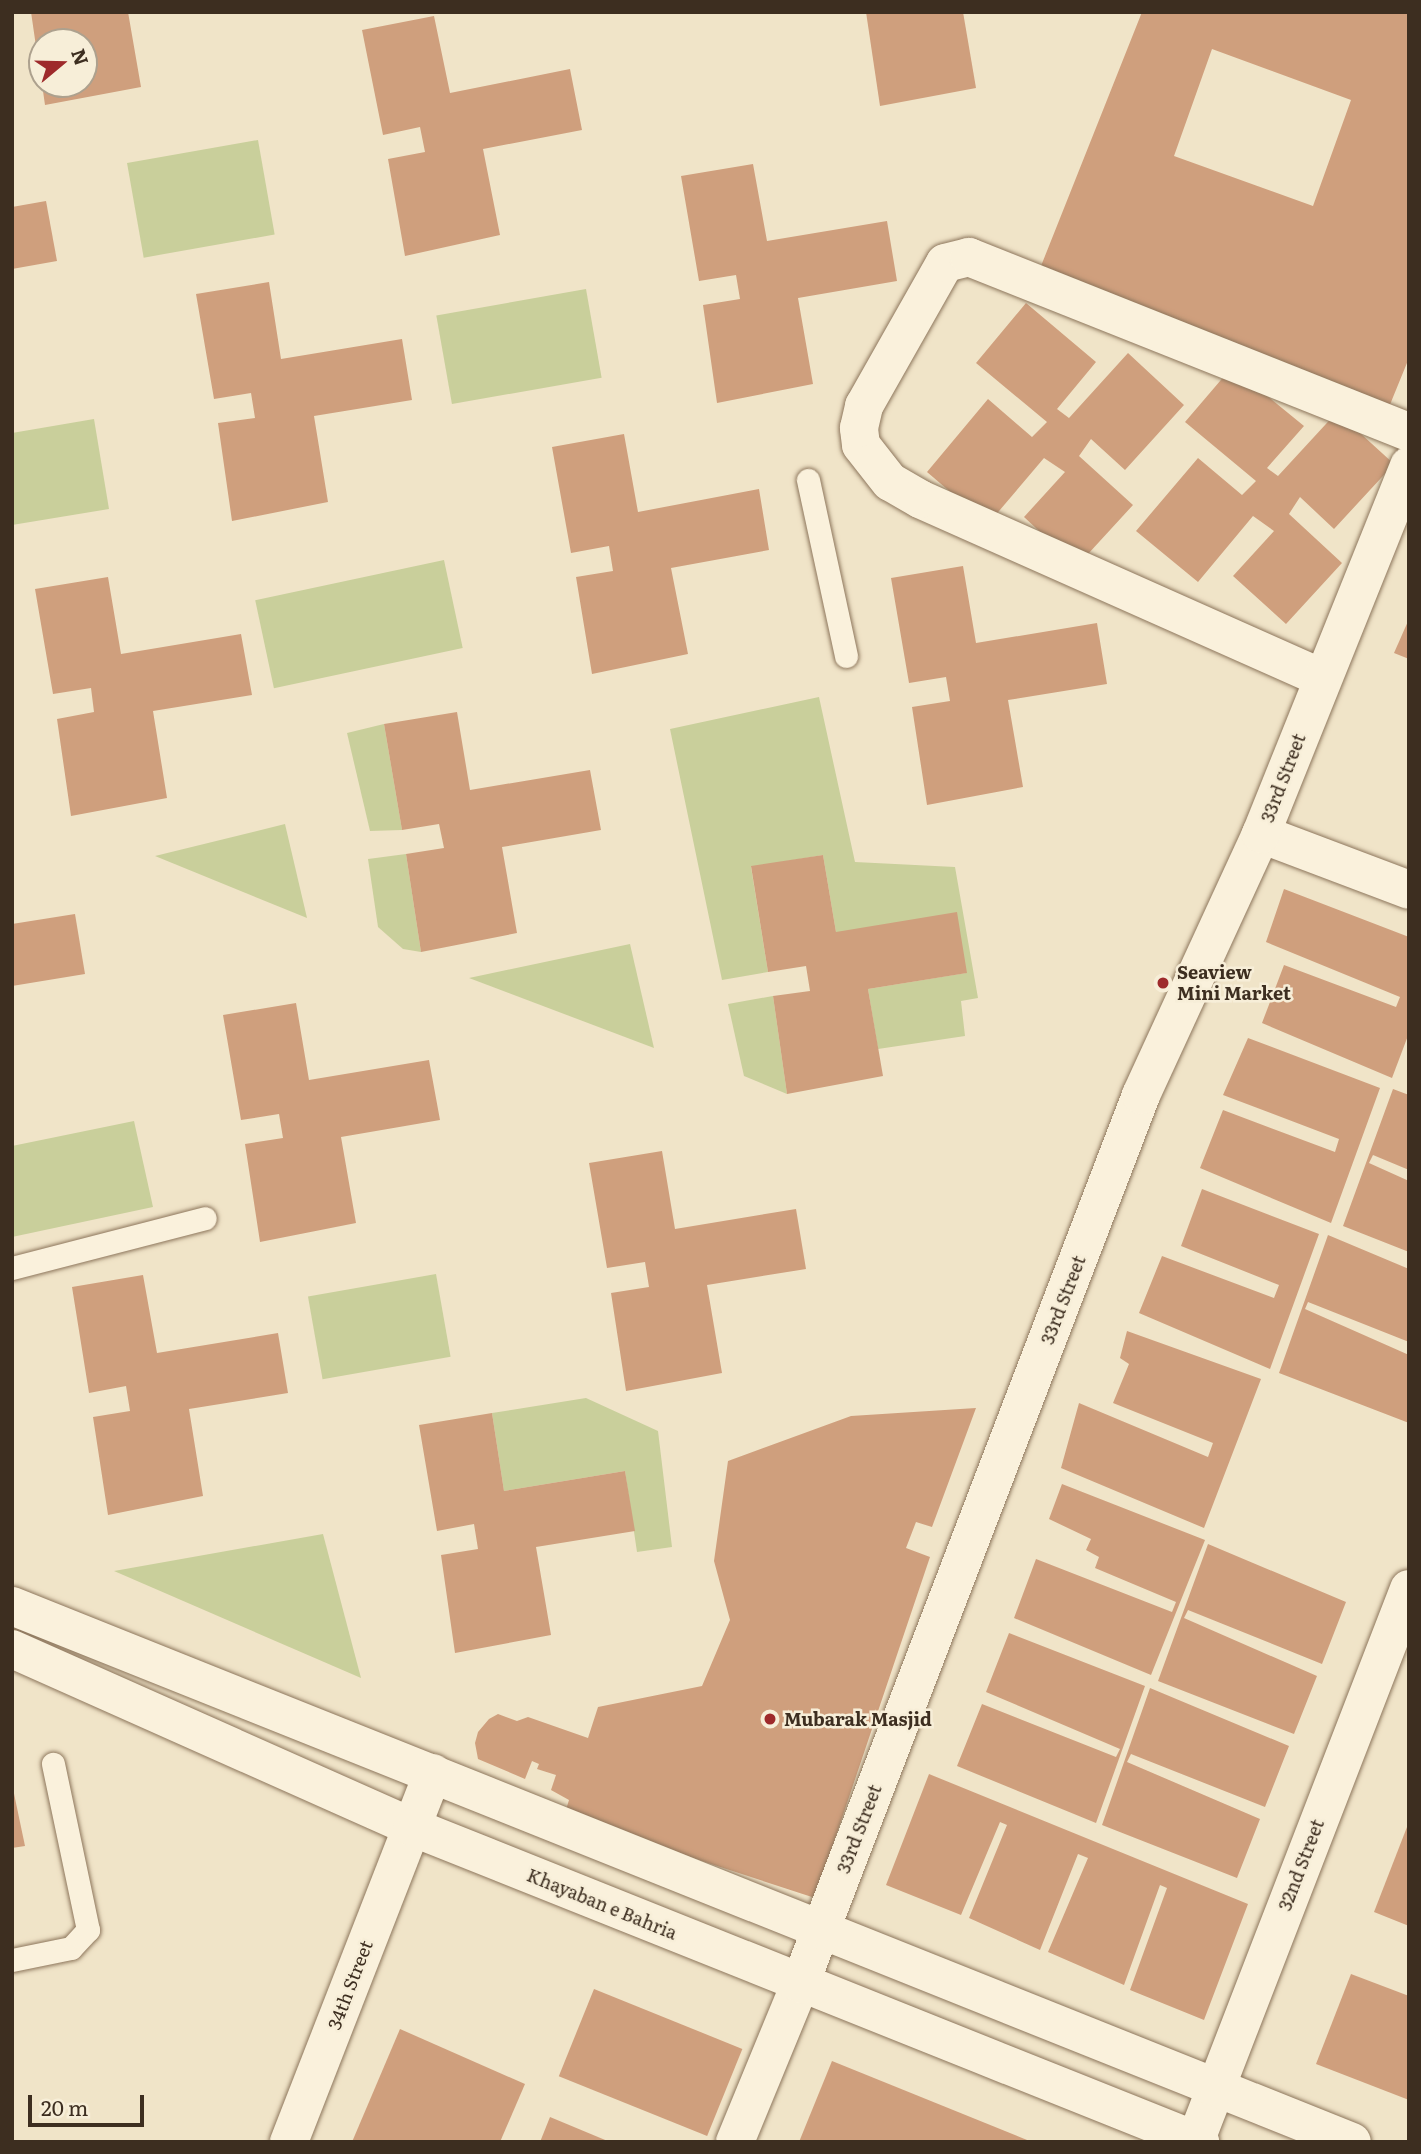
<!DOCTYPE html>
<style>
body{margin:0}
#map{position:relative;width:1421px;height:2154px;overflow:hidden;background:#f0e4c8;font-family:Literata,serif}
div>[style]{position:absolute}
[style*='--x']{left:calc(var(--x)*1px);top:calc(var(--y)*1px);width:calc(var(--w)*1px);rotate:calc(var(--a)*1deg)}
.green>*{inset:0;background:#c9cf9b;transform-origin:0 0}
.building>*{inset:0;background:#cf9f7d;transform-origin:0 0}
.roads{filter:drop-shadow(0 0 2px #8d765c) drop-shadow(0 0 2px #8d765c)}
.service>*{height:23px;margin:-11.5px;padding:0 11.5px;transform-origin:11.5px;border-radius:11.5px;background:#faf1dc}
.minor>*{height:38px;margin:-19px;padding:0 19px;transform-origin:19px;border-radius:19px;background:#faf1dc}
.tertiary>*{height:38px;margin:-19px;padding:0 19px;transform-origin:19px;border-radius:19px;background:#faf1dc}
.dots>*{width:19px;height:19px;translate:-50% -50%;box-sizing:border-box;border:4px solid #f7eed8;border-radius:50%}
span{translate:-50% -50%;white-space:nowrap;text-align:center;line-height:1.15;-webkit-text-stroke:5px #f7eed8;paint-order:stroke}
.street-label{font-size:18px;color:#3d2e20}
.poi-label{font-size:18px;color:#3d2e20;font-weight:700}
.left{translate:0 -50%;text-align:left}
.frame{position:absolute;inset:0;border:14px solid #3d2e20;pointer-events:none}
.north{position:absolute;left:28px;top:28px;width:70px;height:70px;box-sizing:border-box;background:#f7eed8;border:2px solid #ada18e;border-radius:50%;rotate:71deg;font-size:19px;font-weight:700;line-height:28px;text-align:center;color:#3d2e20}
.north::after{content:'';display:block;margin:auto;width:24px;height:32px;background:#9e2a2b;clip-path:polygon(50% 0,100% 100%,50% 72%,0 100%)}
.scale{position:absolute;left:28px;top:2095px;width:116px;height:32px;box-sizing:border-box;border:4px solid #3d2e20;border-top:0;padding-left:9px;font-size:21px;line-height:24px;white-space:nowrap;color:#3d2e20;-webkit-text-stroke:5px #f7eed8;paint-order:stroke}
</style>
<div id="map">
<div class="green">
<i style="left:258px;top:140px;width:96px;height:133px;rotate:80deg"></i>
<i style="left:586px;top:289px;width:90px;height:152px;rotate:80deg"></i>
<i style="clip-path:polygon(94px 419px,109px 509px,12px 525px,12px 433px)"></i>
<i style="left:444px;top:560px;width:90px;height:193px;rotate:78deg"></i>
<i style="clip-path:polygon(819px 697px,855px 862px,955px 867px,978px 998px,961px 1001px,965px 1036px,878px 1049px,868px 989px,966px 973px,836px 932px,823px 855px,751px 867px,768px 972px,722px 980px,670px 729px)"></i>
<i style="clip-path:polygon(384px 724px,402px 830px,370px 831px,347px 733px)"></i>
<i style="clip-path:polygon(285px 824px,307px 918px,155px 856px)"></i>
<i style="clip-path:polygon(406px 854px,421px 952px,403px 949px,378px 927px,368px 859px)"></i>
<i style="clip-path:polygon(630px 944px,654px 1048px,469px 978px)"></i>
<i style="clip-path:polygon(773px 996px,787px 1094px,744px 1076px,728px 1004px)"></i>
<i style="clip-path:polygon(134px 1121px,153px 1207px,12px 1237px,12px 1146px)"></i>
<i style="left:436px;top:1274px;width:84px;height:130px;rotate:80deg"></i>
<i style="clip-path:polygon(586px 1398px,658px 1431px,672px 1547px,637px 1552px,625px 1471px,504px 1491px,492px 1413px)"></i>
<i style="clip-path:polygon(323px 1534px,361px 1678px,114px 1571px)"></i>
</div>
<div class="building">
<i style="clip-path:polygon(31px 12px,128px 12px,141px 87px,45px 105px,42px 84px,84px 84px,84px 42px,42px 42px,40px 74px)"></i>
<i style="clip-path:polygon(866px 12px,963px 12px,976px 88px,880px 106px)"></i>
<i style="clip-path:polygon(evenodd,1142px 12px,1409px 12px,1409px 358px,1389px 407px,1041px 266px,1142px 12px,1212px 49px,1351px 100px,1313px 206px,1174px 156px,1212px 49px)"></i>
<i style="clip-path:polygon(434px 16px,450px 93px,570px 69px,582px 130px,483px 149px,500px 235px,405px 256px,388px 159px,425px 152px,420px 127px,383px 135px,362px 30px)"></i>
<i style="clip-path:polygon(753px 164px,767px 241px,887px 221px,897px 281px,798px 298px,813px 384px,717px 403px,703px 305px,740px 299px,736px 275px,699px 281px,681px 176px)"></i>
<i style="clip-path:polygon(46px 201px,57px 261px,12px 269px,12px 207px)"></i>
<i style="clip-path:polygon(269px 282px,281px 359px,402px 339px,412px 400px,314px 416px,328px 502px,232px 521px,218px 423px,255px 418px,251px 393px,214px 399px,196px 294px)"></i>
<i style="clip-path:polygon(1026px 303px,1096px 362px,1057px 409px,1069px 418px,1128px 353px,1184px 405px,1125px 470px,1091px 439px,1079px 456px,1133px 505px,1077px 566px,1024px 517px,1065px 472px,1044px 458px,988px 524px,927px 472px,988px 399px,1032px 437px,1047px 422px,976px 363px)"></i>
<i style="clip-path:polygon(1232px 367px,1304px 426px,1267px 468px,1278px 476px,1337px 412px,1394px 464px,1334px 529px,1300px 497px,1289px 514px,1342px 563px,1286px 624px,1233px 576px,1274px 531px,1253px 516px,1198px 582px,1136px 531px,1198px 458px,1242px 495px,1256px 481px,1185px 422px)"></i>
<i style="clip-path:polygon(624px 434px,638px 512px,759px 489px,769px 550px,671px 568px,688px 654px,592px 674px,576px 577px,613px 571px,609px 546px,571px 553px,552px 447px)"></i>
<i style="clip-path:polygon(963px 566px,976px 643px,1097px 623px,1107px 684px,1008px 700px,1023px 787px,927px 805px,912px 707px,950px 701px,946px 677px,909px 683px,891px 578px)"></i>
<i style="clip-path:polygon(108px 577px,121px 654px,241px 634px,252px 695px,153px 711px,167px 798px,71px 816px,57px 719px,94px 712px,91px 688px,53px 694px,35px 589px)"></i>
<i style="clip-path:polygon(1409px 619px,1409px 659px,1394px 653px)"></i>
<i style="clip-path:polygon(457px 712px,470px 790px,590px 770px,601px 830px,502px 847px,517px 933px,421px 952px,406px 854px,444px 848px,439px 824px,402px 830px,384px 724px)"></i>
<i style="clip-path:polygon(823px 855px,836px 932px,957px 912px,967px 973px,868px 989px,883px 1076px,787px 1094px,773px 996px,810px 991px,806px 966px,768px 972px,751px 866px)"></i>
<i style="clip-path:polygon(1284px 889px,1409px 937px,1409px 1033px,1392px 1078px,1262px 1023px,1284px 965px,1396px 1007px,1400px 997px,1266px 942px)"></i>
<i style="clip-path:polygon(75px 914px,85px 974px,12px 986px,12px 924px)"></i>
<i style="clip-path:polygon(296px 1003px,309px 1080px,429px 1060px,440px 1120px,341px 1137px,356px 1223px,260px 1242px,245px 1144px,283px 1138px,279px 1114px,241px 1120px,223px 1015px)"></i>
<i style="clip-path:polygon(1248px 1038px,1380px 1088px,1331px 1223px,1200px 1168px,1223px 1110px,1335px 1152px,1339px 1139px,1223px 1095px)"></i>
<i style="clip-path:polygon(1393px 1089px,1409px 1095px,1409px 1170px,1373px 1155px,1369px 1163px,1409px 1181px,1409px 1252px,1343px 1226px)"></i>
<i style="clip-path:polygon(662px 1151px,675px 1229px,796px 1209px,806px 1269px,707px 1285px,722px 1373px,626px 1391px,611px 1293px,649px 1287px,645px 1262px,607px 1268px,589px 1163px)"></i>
<i style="clip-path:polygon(1202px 1189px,1319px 1234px,1270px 1369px,1139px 1313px,1162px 1256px,1274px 1298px,1279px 1285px,1181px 1246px)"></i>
<i style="clip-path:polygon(1328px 1235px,1409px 1269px,1409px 1342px,1308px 1302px,1305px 1309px,1409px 1355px,1409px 1423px,1279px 1373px)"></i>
<i style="clip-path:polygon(143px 1275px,157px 1353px,278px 1333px,288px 1393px,189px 1409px,203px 1496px,108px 1515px,93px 1417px,130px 1411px,126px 1386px,89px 1393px,72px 1287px)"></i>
<i style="clip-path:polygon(1127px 1331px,1261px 1379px,1204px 1528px,1061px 1468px,1079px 1403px,1208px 1457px,1213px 1443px,1113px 1403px,1129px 1364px,1120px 1358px)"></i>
<i style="clip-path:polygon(976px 1408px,932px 1527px,916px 1522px,906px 1548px,930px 1557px,815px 1898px,564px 1816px,569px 1800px,551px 1790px,556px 1775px,537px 1769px,539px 1764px,532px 1761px,525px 1779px,478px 1759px,475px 1743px,478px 1732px,489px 1719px,498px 1714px,517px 1721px,528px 1717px,588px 1738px,598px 1707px,702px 1686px,730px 1620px,714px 1561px,728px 1461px,851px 1416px)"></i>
<i style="clip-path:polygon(492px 1413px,504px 1491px,625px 1471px,635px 1531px,536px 1547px,551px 1635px,455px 1653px,441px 1555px,478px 1549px,474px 1524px,437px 1531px,419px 1425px)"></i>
<i style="clip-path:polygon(1062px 1484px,1205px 1540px,1151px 1675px,1014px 1618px,1036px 1559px,1172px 1612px,1176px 1602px,1095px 1568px,1099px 1557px,1086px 1550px,1091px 1539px,1049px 1519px)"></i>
<i style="clip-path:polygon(1208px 1544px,1346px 1602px,1322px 1664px,1188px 1610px,1184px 1618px,1317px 1676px,1294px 1734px,1158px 1681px)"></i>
<i style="clip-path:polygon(1009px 1633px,1145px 1686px,1096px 1823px,957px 1766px,982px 1704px,1116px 1757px,1120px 1749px,986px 1692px)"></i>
<i style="clip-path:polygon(1150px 1688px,1289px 1746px,1265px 1807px,1131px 1754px,1127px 1762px,1260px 1819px,1237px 1878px,1102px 1825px)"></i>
<i style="clip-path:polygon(929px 1774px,1248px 1904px,1204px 2020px,1130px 1990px,1167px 1888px,1160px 1885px,1124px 1985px,1048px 1952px,1088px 1858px,1078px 1854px,1040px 1950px,969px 1918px,1007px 1825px,1000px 1822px,961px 1915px,886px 1885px)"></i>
<i style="clip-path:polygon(12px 1784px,25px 1846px,12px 1848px)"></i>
<i style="clip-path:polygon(1407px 1827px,1409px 1827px,1409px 1926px,1374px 1912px)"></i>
<i style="clip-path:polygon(1351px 1974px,1409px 1996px,1409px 2100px,1316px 2064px)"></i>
<i style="left:594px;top:1989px;width:160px;height:94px;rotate:22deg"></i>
<i style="clip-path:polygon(400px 2029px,525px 2084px,500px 2142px,352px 2142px)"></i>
<i style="clip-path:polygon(832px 2061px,1032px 2142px,799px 2142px)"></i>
<i style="clip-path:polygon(550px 2117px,610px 2142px,540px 2142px)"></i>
</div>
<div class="roads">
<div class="service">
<i style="--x:808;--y:480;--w:180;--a:77.8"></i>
<i style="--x:12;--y:1268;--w:199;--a:-14.5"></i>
<i style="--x:12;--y:1960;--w:60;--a:-11.5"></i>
<i style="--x:71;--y:1948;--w:25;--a:-47"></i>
<i style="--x:88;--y:1930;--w:170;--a:-101.9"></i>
</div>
<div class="minor">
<i style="--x:1322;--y:678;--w:440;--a:-156"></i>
<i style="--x:920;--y:499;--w:34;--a:-150"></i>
<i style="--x:890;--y:482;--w:47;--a:-128.1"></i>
<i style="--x:861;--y:445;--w:17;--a:-97"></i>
<i style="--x:859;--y:428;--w:23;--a:-77"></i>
<i style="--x:864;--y:406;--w:164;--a:-60.5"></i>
<i style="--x:945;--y:263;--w:25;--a:-14"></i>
<i style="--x:969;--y:257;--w:474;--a:21.7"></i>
<i style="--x:1261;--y:834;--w:158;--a:20.7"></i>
<i style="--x:289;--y:2142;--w:396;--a:-68.7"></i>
<i style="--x:735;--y:2142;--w:171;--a:-67.6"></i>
<i style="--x:800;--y:1984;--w:952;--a:-69.01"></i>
<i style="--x:1141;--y:1095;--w:287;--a:-65.3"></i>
<i style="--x:1261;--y:834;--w:397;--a:-68.1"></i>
<i style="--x:1195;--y:2142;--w:593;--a:-68.84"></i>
</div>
<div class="tertiary">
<i style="--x:12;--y:1606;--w:1443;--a:21.8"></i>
<i style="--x:12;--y:1649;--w:438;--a:24"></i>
<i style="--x:412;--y:1827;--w:849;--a:21.79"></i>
</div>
</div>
<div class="dots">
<i style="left:1163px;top:983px;background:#9e2a2b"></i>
<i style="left:770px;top:1719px;background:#9e2a2b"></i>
</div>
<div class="street-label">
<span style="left:1283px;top:778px;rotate:-69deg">33rd Street</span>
<span style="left:1063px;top:1300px;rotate:-69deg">33rd Street</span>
<span style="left:859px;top:1829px;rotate:-69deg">33rd Street</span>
<span style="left:1301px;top:1865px;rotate:-69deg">32nd Street</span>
<span style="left:602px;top:1904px;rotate:22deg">Khayaban e Bahria</span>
<span style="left:350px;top:1985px;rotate:-69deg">34th Street</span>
</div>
<div class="poi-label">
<span class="left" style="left:1177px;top:983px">Seaview<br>Mini Market</span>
<span class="left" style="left:784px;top:1719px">Mubarak Masjid</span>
</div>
<div class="frame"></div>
<div class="north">N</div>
<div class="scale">20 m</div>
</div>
